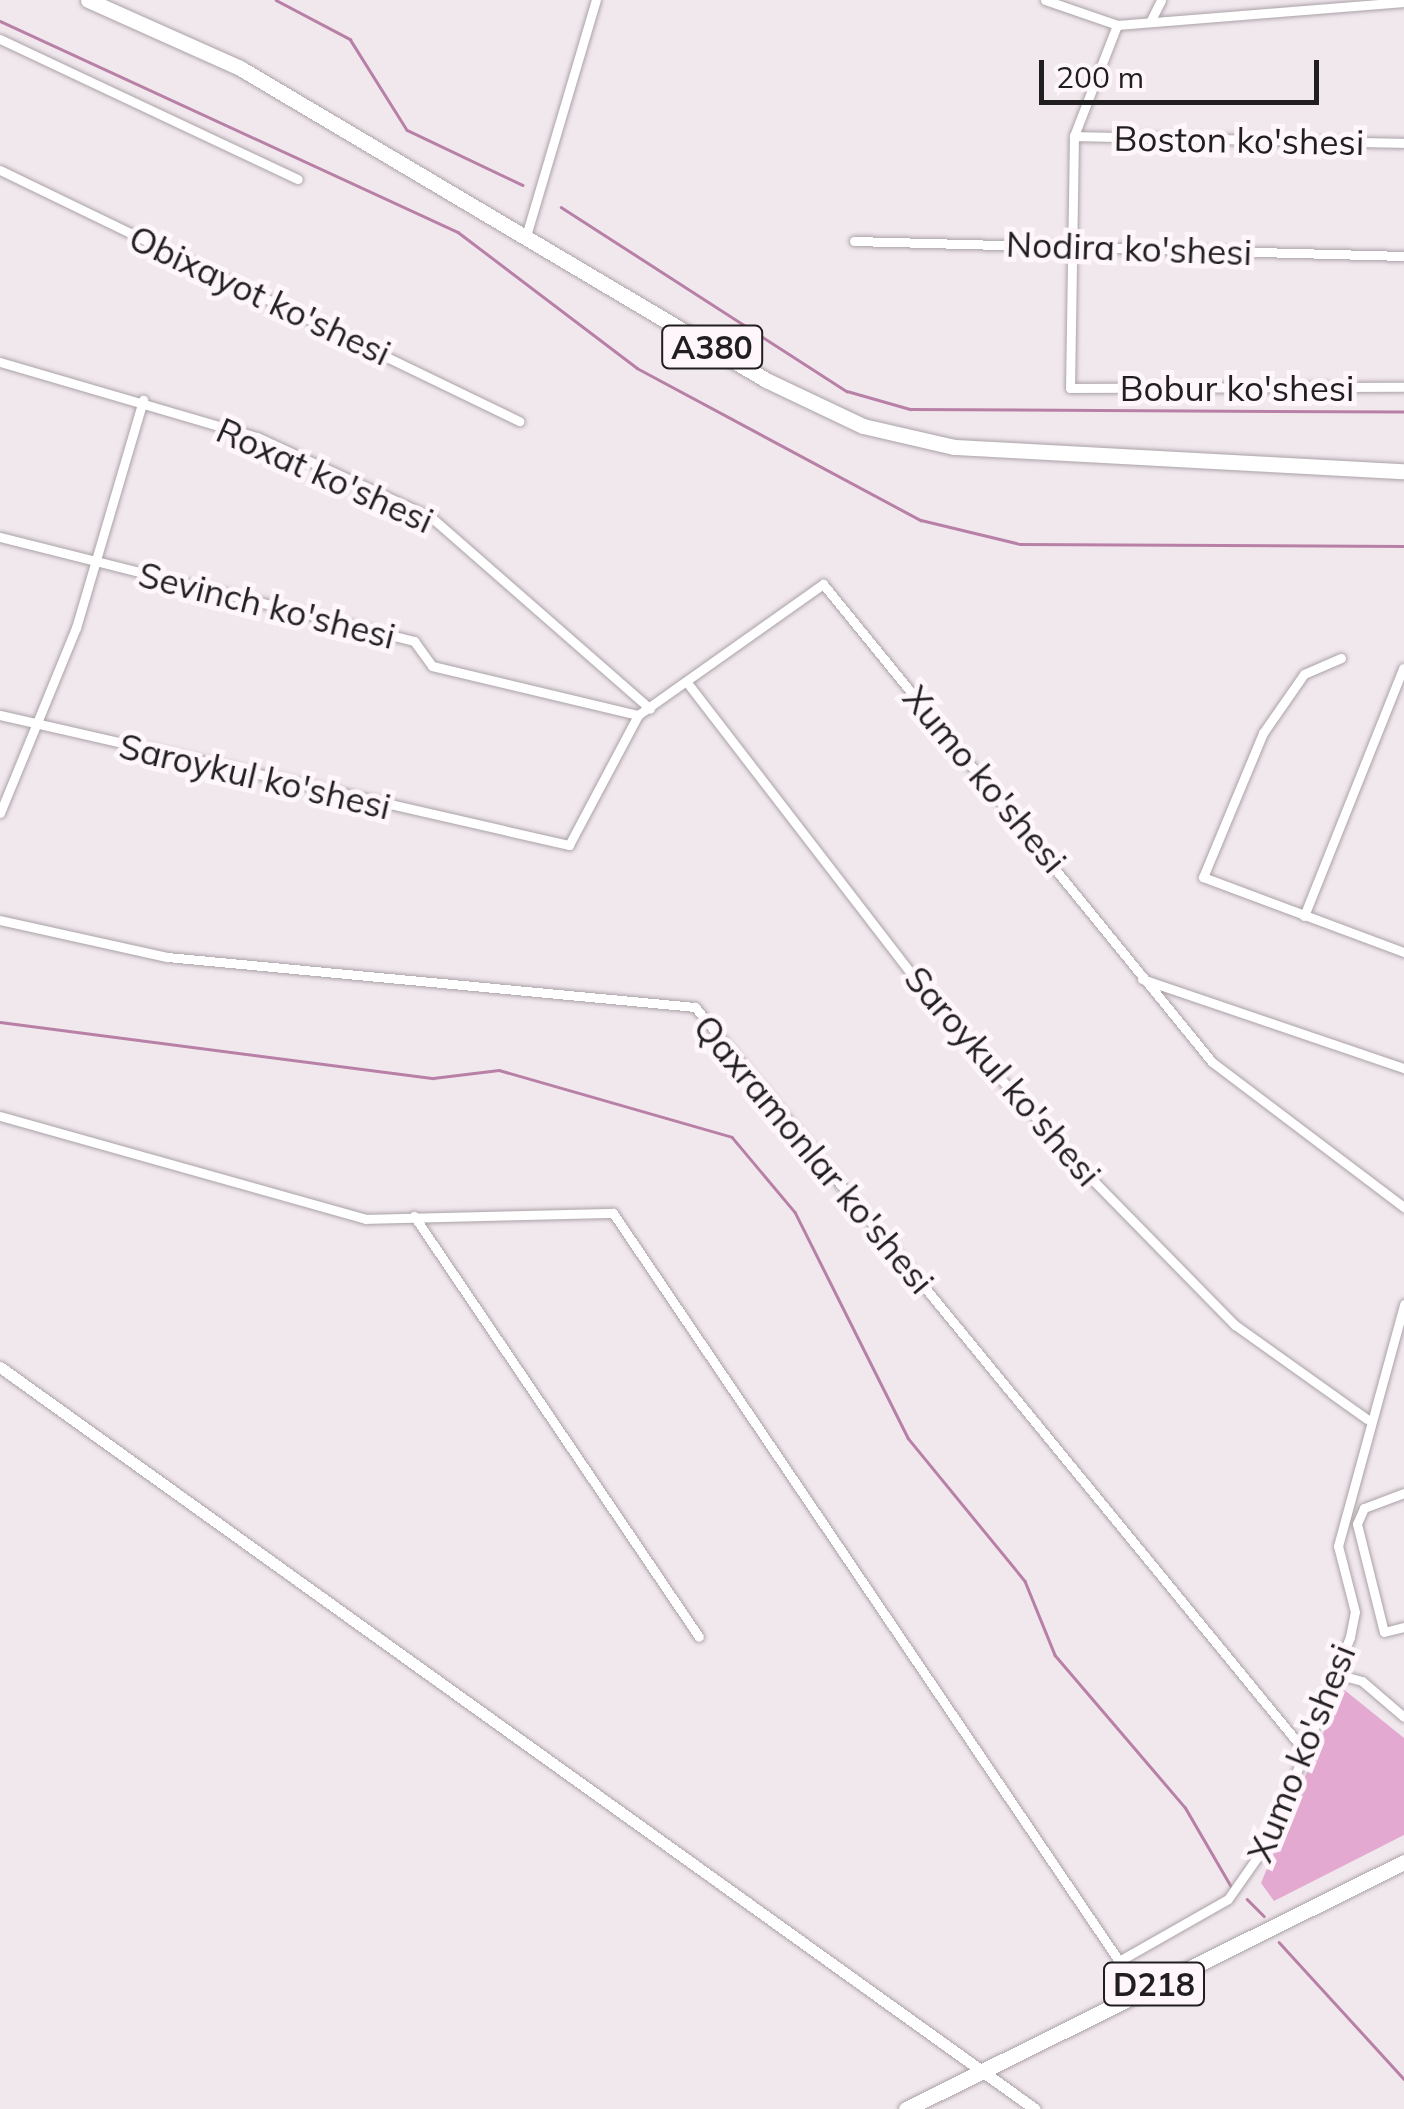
<!DOCTYPE html>
<style>
body{margin:0}
#map{position:relative;width:1404px;height:2109px;overflow:hidden;background:#f1e8ee;font-family:Mulish,sans-serif}
div>[style]{position:absolute}
[style*='--x']{left:calc(var(--x)*1px);top:calc(var(--y)*1px);width:calc(var(--w)*1px);rotate:calc(var(--a)*1deg)}
.forest>*{inset:0;background:#e3a9d0}
.stream>*{height:2.5px;margin:-1.25px;padding:0 1.25px;transform-origin:1.25px;border-radius:1.25px;background:#b880a6}
.roads{filter:drop-shadow(0 0 2px #aaa2a7) drop-shadow(0 0 2px #aaa2a7)}
.minor>*{height:9px;margin:-4.5px;padding:0 4.5px;transform-origin:4.5px;border-radius:4.5px;background:#fff}
.tertiary>*{height:11px;margin:-5.5px;padding:0 5.5px;transform-origin:5.5px;border-radius:5.5px;background:#fff}
.primary>*{height:15px;margin:-7.5px;padding:0 7.5px;transform-origin:7.5px;border-radius:7.5px;background:#fff}
.trunk>*{height:15px;margin:-7.5px;padding:0 7.5px;transform-origin:7.5px;border-radius:7.5px;background:#fff}
span{translate:-50% -50%;white-space:nowrap;text-align:center;line-height:1.15;-webkit-text-stroke:10px #fef6fb;paint-order:stroke}
.shield-label span{padding:2px 8px;background:#fef6fb;border:2px solid;border-radius:8px;-webkit-text-stroke-width:0}
.shield-label{font-size:32px;color:#211e20;font-weight:700}
.street-label{font-size:35px;color:#211e20}
.scale{position:absolute;left:1039px;top:60px;width:280px;height:45px;box-sizing:border-box;border:5px solid #211e20;border-top:0;padding-left:12px;font-size:30px;line-height:35px;white-space:nowrap;color:#211e20;-webkit-text-stroke:8px #fef6fb;paint-order:stroke}
</style>
<div id="map">
<div class="forest">
<i style="clip-path:polygon(1342px 1688px,1404px 1738px,1404px 1835px,1274px 1901px,1261px 1883px)"></i>
</div>
<div class="stream">
<i style="--x:276;--y:0;--w:84;--a:27.8"></i>
<i style="--x:350;--y:39;--w:107;--a:57.9"></i>
<i style="--x:407;--y:130;--w:128;--a:25.4"></i>
<i style="--x:0;--y:21;--w:504;--a:24.74"></i>
<i style="--x:458;--y:232;--w:225;--a:37.2"></i>
<i style="--x:637;--y:368;--w:322;--a:28.2"></i>
<i style="--x:921;--y:520;--w:102;--a:13.6"></i>
<i style="--x:1020;--y:544;--w:384;--a:0.3"></i>
<i style="--x:561;--y:207;--w:340;--a:32.8"></i>
<i style="--x:847;--y:391;--w:66;--a:15.9"></i>
<i style="--x:910;--y:409;--w:494;--a:0.3"></i>
<i style="--x:0;--y:1022;--w:437;--a:7.4"></i>
<i style="--x:433;--y:1078;--w:66;--a:-6.9"></i>
<i style="--x:499;--y:1070;--w:242;--a:16"></i>
<i style="--x:732;--y:1137;--w:98;--a:50"></i>
<i style="--x:795;--y:1212;--w:253;--a:63.4"></i>
<i style="--x:908;--y:1438;--w:185;--a:50.7"></i>
<i style="--x:1025;--y:1581;--w:80;--a:67.9"></i>
<i style="--x:1055;--y:1655;--w:200;--a:49.5"></i>
<i style="--x:1185;--y:1807;--w:91;--a:59.8"></i>
<i style="--x:1247;--y:1899;--w:24;--a:45"></i>
<i style="--x:1279;--y:1942;--w:185;--a:47.6"></i>
</div>
<div class="roads">
<div class="minor">
<i style="--x:1045;--y:0;--w:76;--a:19.1"></i>
<i style="--x:1117;--y:25;--w:288;--a:-4.6"></i>
<i style="--x:1151;--y:20;--w:22;--a:-63"></i>
<i style="--x:1117;--y:25;--w:119;--a:111.2"></i>
<i style="--x:1074;--y:136;--w:252;--a:90.9"></i>
<i style="--x:1070;--y:388;--w:334;--a:-0.2"></i>
<i style="--x:0;--y:39;--w:329;--a:25.2"></i>
<i style="--x:1074;--y:136;--w:330;--a:1.2"></i>
<i style="--x:0;--y:170;--w:577;--a:25.81"></i>
<i style="--x:526;--y:236;--w:246;--a:-73.5"></i>
<i style="--x:854;--y:241;--w:550;--a:1.56"></i>
<i style="--x:0;--y:362;--w:268;--a:16.3"></i>
<i style="--x:257;--y:437;--w:192;--a:24.7"></i>
<i style="--x:431;--y:517;--w:291;--a:41.2"></i>
<i style="--x:0;--y:537;--w:427;--a:14.1"></i>
<i style="--x:414;--y:641;--w:31;--a:54"></i>
<i style="--x:432;--y:666;--w:212;--a:13.4"></i>
<i style="--x:1341;--y:658;--w:40;--a:156.6"></i>
<i style="--x:1304;--y:674;--w:72;--a:124.8"></i>
<i style="--x:1263;--y:733;--w:156;--a:112.6"></i>
<i style="--x:1203;--y:877;--w:215;--a:20.5"></i>
<i style="--x:689;--y:685;--w:419;--a:52.4"></i>
<i style="--x:945;--y:1017;--w:210;--a:47.9"></i>
<i style="--x:1086;--y:1173;--w:213;--a:45.6"></i>
<i style="--x:1235;--y:1325;--w:162;--a:35.5"></i>
<i style="--x:0;--y:715;--w:584;--a:12.87"></i>
<i style="--x:569;--y:845;--w:147;--a:-62"></i>
<i style="--x:638;--y:715;--w:227;--a:-35.3"></i>
<i style="--x:823;--y:584;--w:616;--a:50.86"></i>
<i style="--x:1212;--y:1062;--w:241;--a:37.1"></i>
<i style="--x:0;--y:813;--w:200;--a:-67.7"></i>
<i style="--x:76;--y:628;--w:238;--a:-73.6"></i>
<i style="--x:1304;--y:916;--w:267;--a:-68.2"></i>
<i style="--x:0;--y:920;--w:171;--a:12.5"></i>
<i style="--x:167;--y:957;--w:530;--a:5.41"></i>
<i style="--x:695;--y:1007;--w:959;--a:50.67"></i>
<i style="--x:1142;--y:979;--w:277;--a:18.8"></i>
<i style="--x:0;--y:1116;--w:380;--a:15.7"></i>
<i style="--x:366;--y:1219;--w:247;--a:-1.4"></i>
<i style="--x:613;--y:1213;--w:903;--a:55.92"></i>
<i style="--x:1119;--y:1961;--w:125;--a:-29.6"></i>
<i style="--x:1228;--y:1899;--w:73;--a:-55"></i>
<i style="--x:1270;--y:1839;--w:217;--a:-68.4"></i>
<i style="--x:1350;--y:1637;--w:25;--a:-79"></i>
<i style="--x:1355;--y:1612;--w:68;--a:-104.4"></i>
<i style="--x:1338;--y:1546;--w:251;--a:-74.7"></i>
<i style="--x:414;--y:1216;--w:508;--a:55.9"></i>
<i style="--x:1404;--y:1493;--w:43;--a:159.4"></i>
<i style="--x:1364;--y:1508;--w:17;--a:114"></i>
<i style="--x:1357;--y:1524;--w:111;--a:76"></i>
<i style="--x:1384;--y:1632;--w:21;--a:-14"></i>
<i style="--x:1336;--y:1674;--w:27;--a:15"></i>
<i style="--x:1362;--y:1681;--w:55;--a:40.6"></i>
</div>
<div class="tertiary">
<i style="--x:0;--y:1367;--w:1273;--a:35.64"></i>
</div>
<div class="primary">
<i style="--x:906;--y:2109;--w:556;--a:-26.38"></i>
</div>
<div class="trunk">
<i style="--x:88;--y:0;--w:167;--a:24.1"></i>
<i style="--x:240;--y:68;--w:612;--a:30.67"></i>
<i style="--x:766;--y:380;--w:107;--a:25.4"></i>
<i style="--x:863;--y:426;--w:93;--a:13"></i>
<i style="--x:954;--y:447;--w:451;--a:3.1"></i>
</div>
</div>
<div class="shield-label">
<span style="left:712px;top:347px">A380</span>
<span style="left:1154px;top:1984px">D218</span>
</div>
<div class="street-label">
<span style="left:1239px;top:140px;rotate:1deg">Boston ko'shesi</span>
<span style="left:1129px;top:248px;rotate:2deg">Nodira ko'shesi</span>
<span style="left:260px;top:295px;rotate:25deg">Obixayot ko'shesi</span>
<span style="left:1237px;top:388px">Bobur ko'shesi</span>
<span style="left:325px;top:475px;rotate:24deg">Roxat ko'shesi</span>
<span style="left:267px;top:605px;rotate:14deg">Sevinch ko'shesi</span>
<span style="left:255px;top:776px;rotate:13deg">Saroykul ko'shesi</span>
<span style="left:985px;top:779px;rotate:50deg">Xumo ko'shesi</span>
<span style="left:1003px;top:1076px;rotate:49deg">Saroykul ko'shesi</span>
<span style="left:814px;top:1154px;rotate:50deg">Qaxramonlar ko'shesi</span>
<span style="left:1301px;top:1753px;rotate:-68deg">Xumo ko'shesi</span>
</div>
<div class="scale">200 m</div>
</div>
